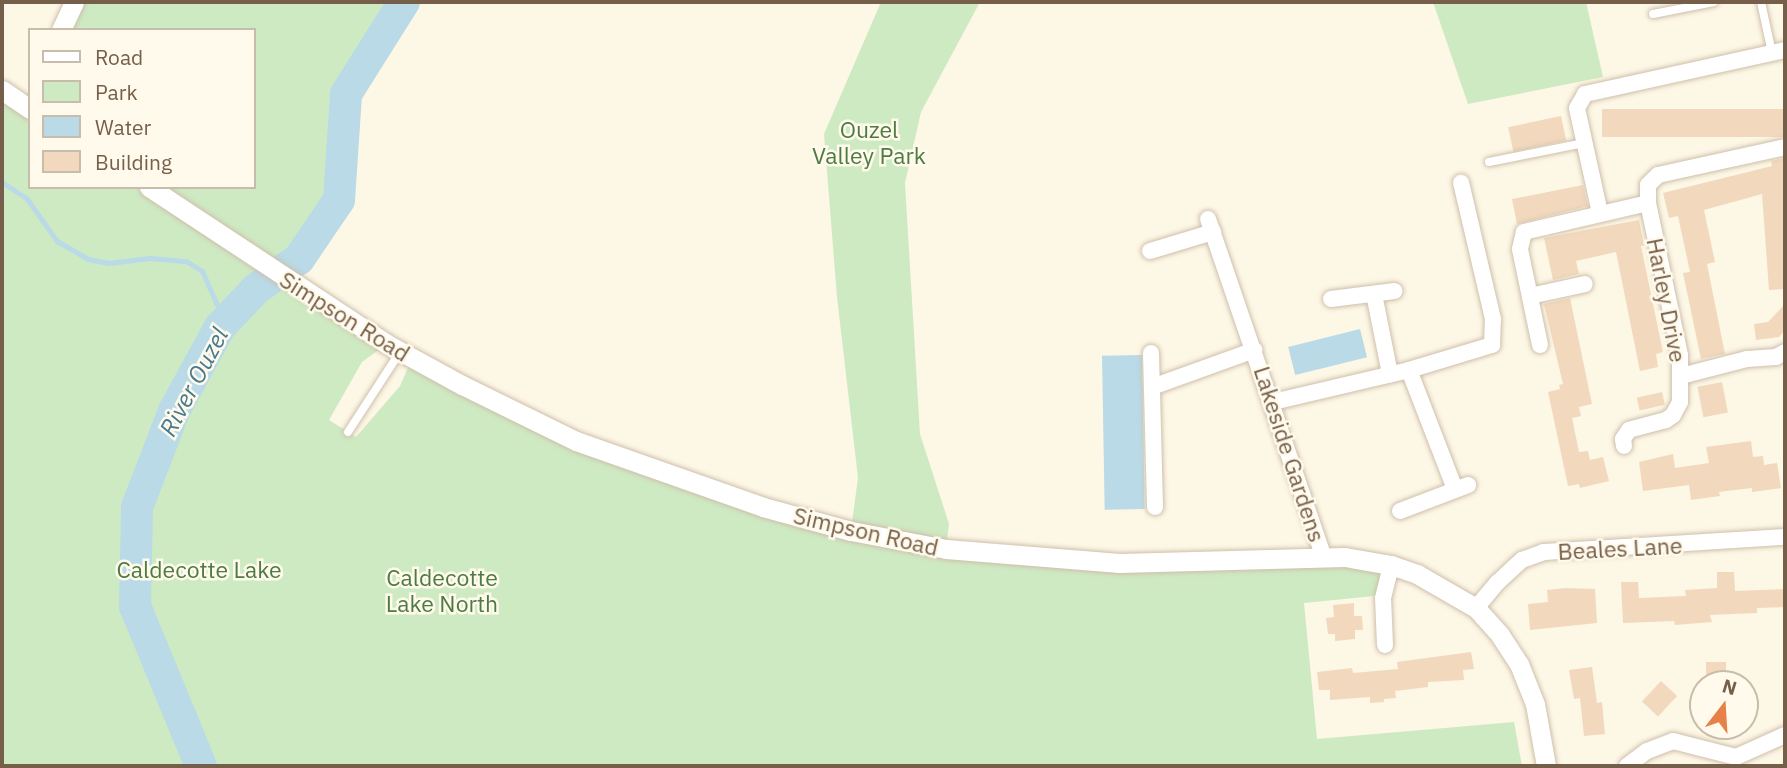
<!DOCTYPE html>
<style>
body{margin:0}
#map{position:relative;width:1787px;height:768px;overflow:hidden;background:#fdf7e5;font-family:"IBM Plex Sans",sans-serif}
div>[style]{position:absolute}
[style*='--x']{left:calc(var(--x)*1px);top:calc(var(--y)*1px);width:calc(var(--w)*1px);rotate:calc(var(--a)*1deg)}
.green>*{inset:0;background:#ceeac3}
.water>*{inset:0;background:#b9dae6;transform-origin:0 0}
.stream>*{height:5px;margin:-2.5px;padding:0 2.5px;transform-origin:2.5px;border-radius:2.5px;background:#b9dae6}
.river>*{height:32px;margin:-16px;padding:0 16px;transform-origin:16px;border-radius:16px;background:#b9dae6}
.building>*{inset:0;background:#f2d9bd;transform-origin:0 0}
.roads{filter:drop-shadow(0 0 2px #cebfab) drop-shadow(0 0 2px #cebfab)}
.service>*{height:8px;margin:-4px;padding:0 4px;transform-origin:4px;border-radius:4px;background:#fff}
.minor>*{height:16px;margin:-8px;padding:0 8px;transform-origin:8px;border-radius:8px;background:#fff}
.tertiary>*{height:19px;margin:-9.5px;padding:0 9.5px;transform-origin:9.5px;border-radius:9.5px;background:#fff}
span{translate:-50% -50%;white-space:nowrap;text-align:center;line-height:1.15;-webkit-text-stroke:5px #fffaec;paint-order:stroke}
.park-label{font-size:23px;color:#4c7c42}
.street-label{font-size:23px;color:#765f4a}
.water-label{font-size:24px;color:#467a91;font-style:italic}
.frame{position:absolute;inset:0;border:4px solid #765f4a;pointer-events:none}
.legend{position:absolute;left:28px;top:28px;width:228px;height:161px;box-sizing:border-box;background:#fffaec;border:2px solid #c8bcab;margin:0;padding:9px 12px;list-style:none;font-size:21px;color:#765f4a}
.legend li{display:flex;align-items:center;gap:14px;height:35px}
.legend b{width:35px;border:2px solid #c8bcab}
.north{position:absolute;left:1689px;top:670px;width:70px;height:70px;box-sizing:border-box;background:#fffaec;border:2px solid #c8bcab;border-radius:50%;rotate:17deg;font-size:19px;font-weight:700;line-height:28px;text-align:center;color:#765f4a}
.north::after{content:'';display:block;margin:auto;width:24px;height:32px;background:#e78149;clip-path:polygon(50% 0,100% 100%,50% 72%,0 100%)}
</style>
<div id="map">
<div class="green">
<i style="clip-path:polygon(74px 2px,404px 2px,346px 94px,339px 200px,299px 259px,279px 274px,387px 344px,362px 362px,329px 420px,356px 437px,400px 386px,412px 359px,519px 414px,851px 530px,858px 478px,837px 297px,824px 134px,881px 2px,980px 2px,921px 112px,905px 183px,920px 434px,949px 524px,946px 549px,1391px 565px,1383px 598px,1374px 596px,1304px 603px,1317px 739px,1514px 722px,1522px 766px,2px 766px,2px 90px,21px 103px,30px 89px,30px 187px,254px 187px,254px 30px,61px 30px)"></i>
<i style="clip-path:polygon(1433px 2px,1586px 2px,1603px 77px,1468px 104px)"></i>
</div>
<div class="water">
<i style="left:1360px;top:329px;width:29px;height:74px;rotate:76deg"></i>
<i style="left:1142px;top:355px;width:154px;height:40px;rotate:89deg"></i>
</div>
<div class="stream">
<i style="--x:2;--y:182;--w:30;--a:34"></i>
<i style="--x:27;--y:199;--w:52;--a:54.5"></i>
<i style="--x:57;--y:241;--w:36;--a:30"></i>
<i style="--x:88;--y:259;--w:20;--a:11"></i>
<i style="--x:108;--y:263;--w:42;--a:-6.8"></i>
<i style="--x:150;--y:258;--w:36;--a:5"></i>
<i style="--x:186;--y:261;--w:19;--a:32"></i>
<i style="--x:202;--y:271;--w:35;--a:66"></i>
<i style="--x:216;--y:303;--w:20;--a:45"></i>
</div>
<div class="river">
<i style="--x:201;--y:766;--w:173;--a:-112.4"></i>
<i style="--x:135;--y:606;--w:99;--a:-88.8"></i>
<i style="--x:137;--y:507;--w:103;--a:-68.9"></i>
<i style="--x:174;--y:411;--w:96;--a:-61.3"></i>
<i style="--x:220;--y:327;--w:52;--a:-46.5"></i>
<i style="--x:256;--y:289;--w:52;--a:-34.9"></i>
<i style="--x:299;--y:259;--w:71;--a:-55.9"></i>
<i style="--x:339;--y:200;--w:106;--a:-86.2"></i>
<i style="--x:346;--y:94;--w:109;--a:-57.8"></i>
</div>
<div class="building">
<i style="left:1785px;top:109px;width:28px;height:183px;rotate:90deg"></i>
<i style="left:1561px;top:116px;width:25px;height:54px;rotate:78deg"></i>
<i style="clip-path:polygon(1785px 158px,1785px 289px,1769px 290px,1762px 194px,1704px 210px,1715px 262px,1707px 264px,1725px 354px,1701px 359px,1683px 273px,1690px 272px,1678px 216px,1669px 218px,1663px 193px,1772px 166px,1771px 161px)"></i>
<i style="clip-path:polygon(1583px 185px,1588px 206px,1517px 224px,1512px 199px)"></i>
<i style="clip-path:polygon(1639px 220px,1644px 246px,1641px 246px,1663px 352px,1656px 354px,1658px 367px,1640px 371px,1616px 252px,1576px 261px,1579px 274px,1553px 280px,1544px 238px)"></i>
<i style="clip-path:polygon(1570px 298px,1592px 404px,1579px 407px,1581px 416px,1572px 418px,1579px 452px,1588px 451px,1590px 460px,1603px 457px,1609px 481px,1580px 488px,1579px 484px,1568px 486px,1548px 392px,1560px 389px,1559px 385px,1563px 384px,1544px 304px)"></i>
<i style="clip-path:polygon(1785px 304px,1785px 330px,1779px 337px,1756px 340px,1754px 324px,1768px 322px)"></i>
<i style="left:1722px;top:382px;width:31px;height:25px;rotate:79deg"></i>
<i style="left:1662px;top:392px;width:13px;height:26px;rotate:77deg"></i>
<i style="clip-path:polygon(1751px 441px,1753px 457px,1763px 456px,1764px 465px,1777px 463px,1781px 488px,1752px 492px,1752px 488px,1735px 490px,1719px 492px,1720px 496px,1691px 500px,1689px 485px,1643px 491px,1639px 462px,1673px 454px,1675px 468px,1709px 463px,1706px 447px)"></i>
<i style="clip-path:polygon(1717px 572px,1734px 572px,1735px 591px,1785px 589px,1785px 607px,1757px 608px,1757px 613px,1710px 615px,1712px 622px,1675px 625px,1674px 621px,1623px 623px,1621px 582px,1638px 582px,1639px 598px,1686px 596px,1685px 590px,1717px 588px)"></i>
<i style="clip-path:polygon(1565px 588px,1595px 589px,1597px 623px,1530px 630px,1528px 604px,1548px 602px,1547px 590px)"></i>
<i style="clip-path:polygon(1354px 603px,1354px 616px,1362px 616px,1363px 630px,1355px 630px,1355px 639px,1335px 641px,1335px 634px,1328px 634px,1326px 618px,1334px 617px,1333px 605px)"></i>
<i style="clip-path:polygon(1471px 652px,1474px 669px,1463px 670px,1464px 680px,1428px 682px,1428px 687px,1395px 691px,1396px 698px,1384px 699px,1384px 702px,1370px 703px,1370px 697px,1330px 700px,1330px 690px,1319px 690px,1317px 672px,1352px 668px,1353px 673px,1398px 669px,1397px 662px)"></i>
<i style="left:1706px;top:662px;width:20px;height:22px"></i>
<i style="clip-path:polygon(1592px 667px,1597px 703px,1602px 702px,1605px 734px,1584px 736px,1580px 698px,1574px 699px,1569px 670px)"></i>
<i style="left:1661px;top:681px;width:22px;height:28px;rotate:43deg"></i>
</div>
<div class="roads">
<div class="service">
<i style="--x:1761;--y:2;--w:52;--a:77.8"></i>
<i style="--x:1653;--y:14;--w:62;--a:-11.1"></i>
<i style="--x:1489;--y:162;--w:97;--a:-11.3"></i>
<i style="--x:348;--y:432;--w:95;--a:-57"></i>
</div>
<div class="minor">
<i style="--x:1648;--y:203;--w:18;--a:-90"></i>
<i style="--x:1648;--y:185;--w:14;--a:-45"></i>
<i style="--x:1658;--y:175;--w:130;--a:-12.4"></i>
<i style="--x:1600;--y:213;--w:107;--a:-102.4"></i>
<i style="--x:1577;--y:108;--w:16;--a:-60"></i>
<i style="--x:1585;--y:94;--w:205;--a:-12.4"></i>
<i style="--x:1208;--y:219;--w:357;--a:71.1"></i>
<i style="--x:1150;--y:251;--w:66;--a:-16.8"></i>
<i style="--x:1374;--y:294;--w:82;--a:78.7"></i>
<i style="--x:1530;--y:296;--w:56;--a:-12.3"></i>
<i style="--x:1331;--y:299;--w:64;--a:-7.2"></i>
<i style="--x:1540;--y:345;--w:98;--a:-101.8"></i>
<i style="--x:1520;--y:249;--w:17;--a:-77"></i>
<i style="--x:1524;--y:232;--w:127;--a:-13.2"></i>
<i style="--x:1648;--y:203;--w:155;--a:78.1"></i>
<i style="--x:1680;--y:355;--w:47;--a:90"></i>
<i style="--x:1680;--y:402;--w:15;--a:118"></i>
<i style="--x:1673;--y:415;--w:9;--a:144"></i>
<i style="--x:1666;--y:420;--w:38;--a:165"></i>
<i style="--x:1629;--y:430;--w:11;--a:124"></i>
<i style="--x:1623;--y:439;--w:7;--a:82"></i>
<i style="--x:1151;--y:353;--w:154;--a:88.5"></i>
<i style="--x:1409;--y:370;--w:128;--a:68.9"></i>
<i style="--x:1681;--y:376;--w:68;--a:-14.4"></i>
<i style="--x:1747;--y:359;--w:29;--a:-4"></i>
<i style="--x:1776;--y:357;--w:10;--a:-29"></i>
<i style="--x:1152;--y:387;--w:109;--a:-19.8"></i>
<i style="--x:1273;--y:402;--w:140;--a:-13.2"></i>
<i style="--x:1409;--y:370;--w:87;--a:-16.8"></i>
<i style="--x:1492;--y:345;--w:26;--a:-88"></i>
<i style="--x:1493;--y:319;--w:140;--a:-103.2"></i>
<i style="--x:1400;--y:511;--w:73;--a:-20.9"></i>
<i style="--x:1476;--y:608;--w:33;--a:-50"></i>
<i style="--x:1497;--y:583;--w:34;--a:-43"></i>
<i style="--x:1522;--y:560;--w:23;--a:-20"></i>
<i style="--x:1544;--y:552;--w:241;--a:-3.6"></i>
<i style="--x:1385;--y:645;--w:47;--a:-92.4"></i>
<i style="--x:1383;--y:598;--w:34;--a:-76"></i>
<i style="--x:1627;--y:766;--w:25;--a:-37"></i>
<i style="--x:1647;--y:751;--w:28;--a:-21"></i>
<i style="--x:1673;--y:741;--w:65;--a:14.3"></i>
<i style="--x:1736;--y:757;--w:54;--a:-24.2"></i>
</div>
<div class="tertiary">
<i style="--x:61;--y:30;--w:31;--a:-65"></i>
<i style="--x:2;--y:90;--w:34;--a:34"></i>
<i style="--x:149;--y:187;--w:285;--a:33.4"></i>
<i style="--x:387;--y:344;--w:85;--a:28.7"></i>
<i style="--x:462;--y:385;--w:127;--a:26.2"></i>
<i style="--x:576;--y:441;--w:198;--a:19.4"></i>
<i style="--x:763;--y:507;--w:91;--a:15.3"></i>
<i style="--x:851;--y:531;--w:97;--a:10.7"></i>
<i style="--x:946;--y:549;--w:174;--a:4.6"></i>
<i style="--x:1119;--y:563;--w:226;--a:-1.5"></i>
<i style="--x:1345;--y:557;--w:47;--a:9.9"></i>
<i style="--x:1391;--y:565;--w:28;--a:19"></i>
<i style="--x:1417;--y:574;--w:68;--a:30"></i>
<i style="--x:1476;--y:608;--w:36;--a:48"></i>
<i style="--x:1500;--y:635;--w:35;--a:57"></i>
<i style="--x:1519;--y:664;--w:43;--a:68.2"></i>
<i style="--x:1535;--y:704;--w:63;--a:79.9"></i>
</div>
</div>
<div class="park-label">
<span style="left:869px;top:142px">Ouzel<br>Valley Park</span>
<span style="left:199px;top:569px">Caldecotte Lake</span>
<span style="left:442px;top:590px">Caldecotte<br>Lake North</span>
</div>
<div class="street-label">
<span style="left:1667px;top:300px;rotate:79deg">Harley Drive</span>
<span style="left:345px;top:316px;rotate:32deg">Simpson Road</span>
<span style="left:1290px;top:454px;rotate:72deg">Lakeside Gardens</span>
<span style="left:866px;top:531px;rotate:13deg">Simpson Road</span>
<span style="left:1620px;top:548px;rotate:-3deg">Beales Lane</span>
</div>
<div class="water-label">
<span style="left:194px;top:382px;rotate:-62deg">River Ouzel</span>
</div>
<div class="frame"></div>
<ul class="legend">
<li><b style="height:9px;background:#fff"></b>Road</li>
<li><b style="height:19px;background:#ceeac3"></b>Park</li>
<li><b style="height:19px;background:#b9dae6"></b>Water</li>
<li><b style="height:19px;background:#f2d9bd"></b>Building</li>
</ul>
<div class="north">N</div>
</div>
